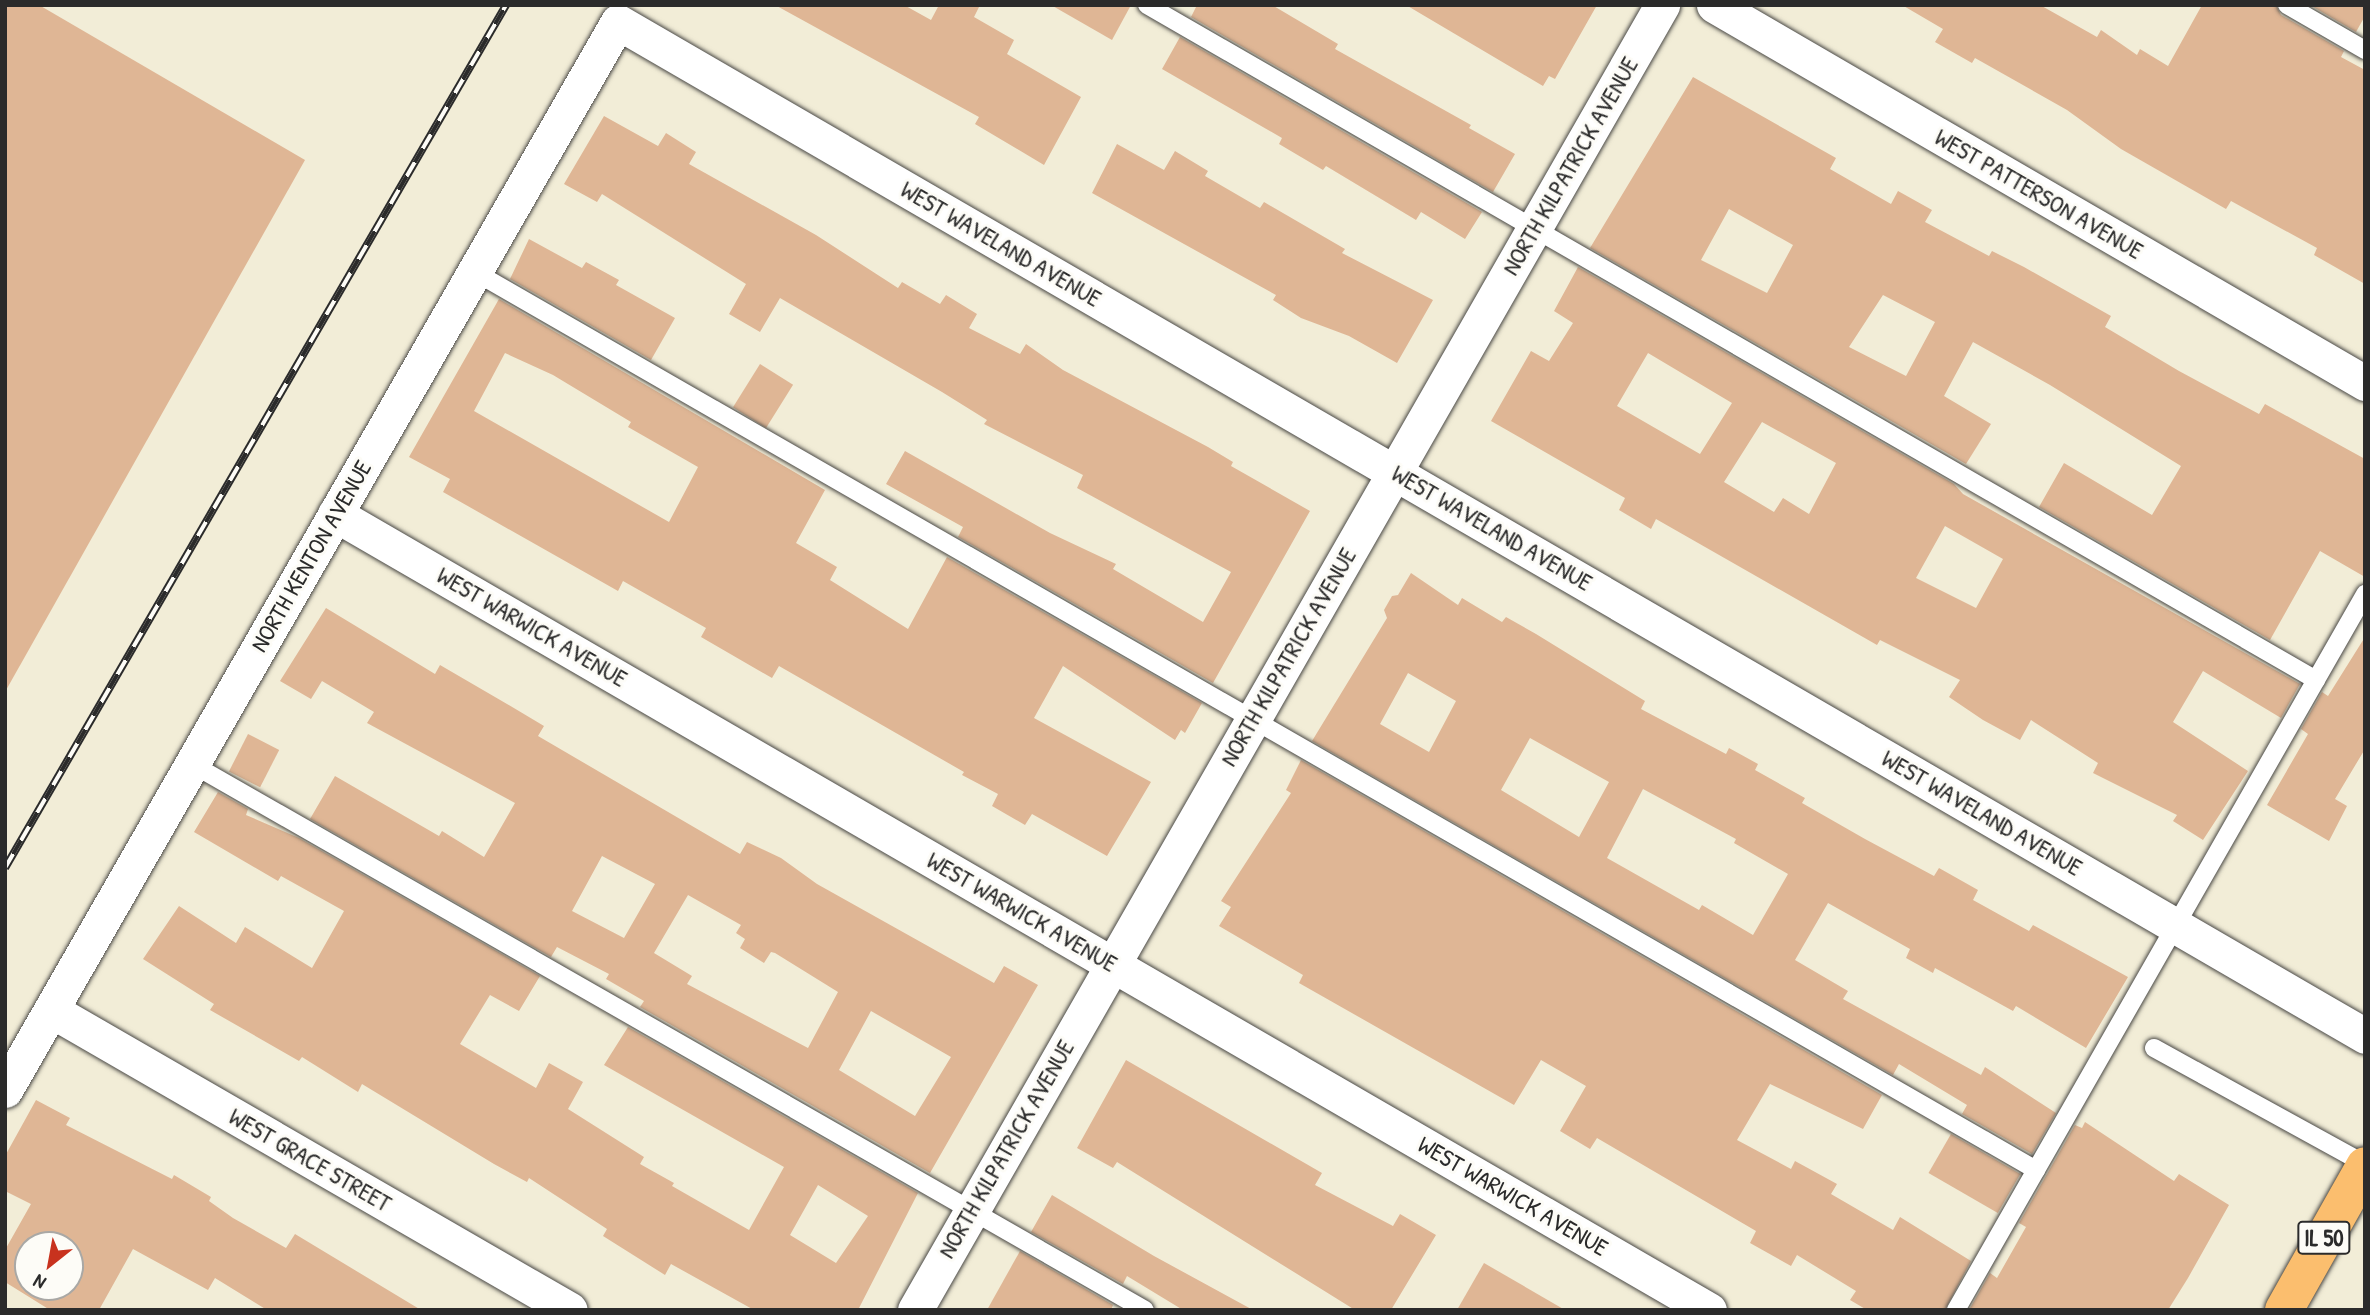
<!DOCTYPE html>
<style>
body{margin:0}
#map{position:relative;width:2370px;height:1315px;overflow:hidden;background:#f2edd7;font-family:"Patrick Hand",sans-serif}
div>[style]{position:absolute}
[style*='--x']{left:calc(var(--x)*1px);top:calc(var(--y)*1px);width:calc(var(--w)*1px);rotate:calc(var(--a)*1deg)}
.building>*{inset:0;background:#dfb695;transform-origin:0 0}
.roads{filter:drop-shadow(0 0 2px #494845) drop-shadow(0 0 2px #494845)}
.lane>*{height:18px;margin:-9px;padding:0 9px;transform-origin:9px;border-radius:9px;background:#fff}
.street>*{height:35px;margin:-17.5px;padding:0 17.5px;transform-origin:17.5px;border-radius:17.5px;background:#fff}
.primary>*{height:38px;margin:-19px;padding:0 19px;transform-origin:19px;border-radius:19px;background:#fbbe6e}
.rail>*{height:8px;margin-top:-4px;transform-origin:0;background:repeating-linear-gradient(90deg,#fdfcf7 0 16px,#2b2b2b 0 32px);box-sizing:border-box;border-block:2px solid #2b2b2b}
span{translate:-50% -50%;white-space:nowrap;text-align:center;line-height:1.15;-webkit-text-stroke:6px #fdfcf7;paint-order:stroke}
.shield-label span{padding:2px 5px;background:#fdfcf7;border:2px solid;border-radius:5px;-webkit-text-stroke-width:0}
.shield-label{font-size:23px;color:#2b2b2b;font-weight:700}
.street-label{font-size:24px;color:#2b2b2b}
.frame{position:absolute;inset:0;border:7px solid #2b2b2b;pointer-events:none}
.north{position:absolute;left:14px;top:1231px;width:70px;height:70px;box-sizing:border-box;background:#fdfcf7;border:2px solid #a9a8a5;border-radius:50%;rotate:211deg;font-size:19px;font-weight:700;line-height:28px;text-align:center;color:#2b2b2b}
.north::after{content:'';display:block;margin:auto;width:24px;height:32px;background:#c8321e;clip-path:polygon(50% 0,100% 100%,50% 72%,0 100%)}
</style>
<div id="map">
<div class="building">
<i style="clip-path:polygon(5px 5px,39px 5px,305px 160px,5px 692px)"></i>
<i style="clip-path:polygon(775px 5px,904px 5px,931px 20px,939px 5px,980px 5px,974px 17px,1014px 40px,1007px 54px,1081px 97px,1044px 165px,975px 124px,979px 117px)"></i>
<i style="clip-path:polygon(1051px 5px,1131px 5px,1112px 40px)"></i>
<i style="clip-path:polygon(1197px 5px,1272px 5px,1338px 44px,1335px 49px,1471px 125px,1469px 128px,1515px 154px,1493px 192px,1191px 17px)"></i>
<i style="clip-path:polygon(1406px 5px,1597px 5px,1555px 79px,1549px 76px,1543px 86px)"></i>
<i style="clip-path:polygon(1902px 5px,2040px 5px,2097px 37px,2101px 30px,2137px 55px,2140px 49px,2168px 66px,2202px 5px,2276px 5px,2281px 15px,2344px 51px,2341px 57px,2365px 70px,2365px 284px,2314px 255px,2317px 248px,2231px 201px,2226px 209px,2121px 149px,2067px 110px,1975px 58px,1972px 63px,1935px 42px,1943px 29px)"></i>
<i style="clip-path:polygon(2310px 5px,2365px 5px,2365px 16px,2356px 32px)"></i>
<i style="clip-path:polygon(1180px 37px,1482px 212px,1465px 239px,1421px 212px,1416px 220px,1326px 166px,1323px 170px,1279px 144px,1282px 138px,1162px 69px)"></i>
<i style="clip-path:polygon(evenodd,1693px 77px,1836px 158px,1830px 169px,1891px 204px,1898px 191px,1932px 210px,1925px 222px,1989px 256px,1992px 251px,2024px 267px,2111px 316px,2105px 327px,2179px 371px,2259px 414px,2265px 404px,2365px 459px,2365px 577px,2320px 551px,2270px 640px,2039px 507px,2064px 463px,2152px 515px,2181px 466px,2050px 385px,1973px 342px,1944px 396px,1991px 424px,1966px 464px,1590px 248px,1693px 77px,1729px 209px,1793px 245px,1767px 293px,1701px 260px,1729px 209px,1693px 77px,1883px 295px,1935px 322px,1906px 376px,1849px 347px,1883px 295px)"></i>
<i style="clip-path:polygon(604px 116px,658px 146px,666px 133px,696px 152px,689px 164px,816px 235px,898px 288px,902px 282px,940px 304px,946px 295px,977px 314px,969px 328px,1020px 354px,1026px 344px,1063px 370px,1208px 447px,1233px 462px,1231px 466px,1310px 511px,1213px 683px,958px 537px,963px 527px,886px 484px,905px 451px,1050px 533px,1116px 564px,1113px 569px,1203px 622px,1231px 572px,1077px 488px,1083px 475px,984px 424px,987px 420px,942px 392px,780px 298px,760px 332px,729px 314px,746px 284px,602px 194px,597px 202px,564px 184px)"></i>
<i style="clip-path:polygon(1117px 144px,1164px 170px,1175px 151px,1208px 171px,1205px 176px,1260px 208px,1264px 202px,1345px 249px,1342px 253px,1433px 300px,1397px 363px,1349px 336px,1301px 318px,1273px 300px,1276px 295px,1092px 193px)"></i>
<i style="clip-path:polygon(529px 239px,582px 268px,586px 262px,619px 280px,616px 285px,675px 318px,651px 360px,510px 279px)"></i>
<i style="clip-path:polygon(evenodd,1578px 267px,1954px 484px,1963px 494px,2300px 684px,2281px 718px,2203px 671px,2173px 722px,2248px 771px,2203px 840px,2173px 821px,2177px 815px,2093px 773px,2098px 763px,2031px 720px,2020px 740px,1983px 720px,1949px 697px,1960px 680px,1880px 640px,1877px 645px,1656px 519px,1651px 529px,1619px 510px,1625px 498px,1491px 421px,1531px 351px,1549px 361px,1573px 323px,1554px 311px,1578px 267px,1648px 353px,1732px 403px,1700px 454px,1617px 406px,1648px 353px,1578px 267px,1762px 422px,1836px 463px,1809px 514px,1783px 498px,1774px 512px,1724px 482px,1762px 422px,1578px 267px,1945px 526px,2003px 559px,1976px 608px,1916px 578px,1945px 526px)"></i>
<i style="clip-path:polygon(evenodd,499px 299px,825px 490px,796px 543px,837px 567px,830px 580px,908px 629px,947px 557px,1202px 703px,1185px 733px,1181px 730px,1175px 740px,1063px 666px,1034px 718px,1151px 782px,1107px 856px,1032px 814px,1025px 825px,992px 806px,998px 794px,962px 775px,964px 772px,779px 666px,772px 678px,701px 637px,706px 628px,623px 581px,618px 591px,443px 492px,450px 479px,409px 457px,499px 299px,505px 353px,553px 375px,631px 422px,628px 427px,698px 467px,669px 522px,474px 411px,505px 353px)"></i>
<i style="left:760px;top:364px;width:39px;height:51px;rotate:32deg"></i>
<i style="clip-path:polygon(evenodd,1411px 573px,1458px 605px,1462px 598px,1502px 622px,1506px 617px,1536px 634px,1645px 701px,1641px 709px,1726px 754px,1729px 748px,1758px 764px,1755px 770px,1805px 798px,1802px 803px,1865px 839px,1934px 876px,1939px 868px,1978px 890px,1973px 900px,2029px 931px,2033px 925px,2128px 977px,2086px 1048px,2016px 1006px,2013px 1011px,1935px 968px,1933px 973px,1906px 958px,1910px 949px,1828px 903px,1795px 960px,1848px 991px,1843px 999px,1981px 1075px,1985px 1067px,2056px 1113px,2032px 1154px,1962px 1114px,1967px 1105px,1899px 1064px,1893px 1075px,1312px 741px,1387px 618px,1384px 610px,1392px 596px,1398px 595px,1411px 573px,1408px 673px,1456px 701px,1429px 752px,1380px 724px,1408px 673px,1411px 573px,1530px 738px,1609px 782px,1579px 837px,1501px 790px,1530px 738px,1411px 573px,1643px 789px,1736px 839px,1734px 843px,1788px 874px,1753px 935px,1702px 905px,1699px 910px,1607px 858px,1643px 789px)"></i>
<i style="clip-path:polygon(evenodd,326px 608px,435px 674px,440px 665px,507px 704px,544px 726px,538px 736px,740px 854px,747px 842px,781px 858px,817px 884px,994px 983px,1004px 966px,1038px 985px,930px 1173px,640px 1007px,644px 1001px,606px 979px,609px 974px,557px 947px,551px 957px,310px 819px,335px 776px,439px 836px,442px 831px,484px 857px,515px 803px,367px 723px,374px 712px,322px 681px,311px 699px,280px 681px,326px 608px,602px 856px,655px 884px,624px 938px,572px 911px,602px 856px,326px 608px,688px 895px,741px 925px,736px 933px,745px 939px,740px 948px,764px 963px,771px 952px,775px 953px,838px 992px,808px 1048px,687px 984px,692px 976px,654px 953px,688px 895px,326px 608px,871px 1011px,951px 1057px,915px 1116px,839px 1070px,871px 1011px)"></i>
<i style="clip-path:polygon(2365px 637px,2365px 749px,2335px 799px,2347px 806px,2329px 841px,2267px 805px,2308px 734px,2301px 729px,2322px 692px,2328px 696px)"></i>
<i style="left:248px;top:734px;width:35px;height:42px;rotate:27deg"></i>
<i style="clip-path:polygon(1301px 760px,1882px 1095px,1863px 1129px,1770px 1084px,1737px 1140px,1791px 1169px,1795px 1161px,1837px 1184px,1831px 1194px,1893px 1230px,1900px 1217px,1971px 1261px,1945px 1310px,1867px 1310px,1850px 1300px,1856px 1291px,1797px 1255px,1791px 1266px,1750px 1243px,1756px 1231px,1597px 1138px,1590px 1149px,1560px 1131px,1586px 1086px,1541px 1060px,1514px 1105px,1299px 983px,1303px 975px,1219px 926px,1231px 907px,1221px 901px,1291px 793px,1286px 790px)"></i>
<i style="clip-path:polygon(evenodd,218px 792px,248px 809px,246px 815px,299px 838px,540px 976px,519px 1011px,490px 995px,460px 1044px,536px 1088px,549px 1063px,583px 1082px,568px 1109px,644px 1157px,640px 1164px,674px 1183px,672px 1186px,749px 1230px,784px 1167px,604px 1065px,628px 1027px,918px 1193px,858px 1310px,754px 1310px,671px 1264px,665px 1275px,603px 1236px,607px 1229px,529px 1178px,527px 1182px,494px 1164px,362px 1084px,358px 1092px,302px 1057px,299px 1061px,210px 1010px,214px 1004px,143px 959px,179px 906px,236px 943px,245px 927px,312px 968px,344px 911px,281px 876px,278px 881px,194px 832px,218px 792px,818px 1185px,868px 1216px,836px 1263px,790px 1235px,818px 1185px)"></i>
<i style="clip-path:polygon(1126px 1060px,1322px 1173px,1315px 1185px,1393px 1226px,1400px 1214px,1436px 1235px,1391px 1310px,1355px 1310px,1117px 1162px,1113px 1168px,1077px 1148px)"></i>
<i style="clip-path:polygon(evenodd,36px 1100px,70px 1118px,66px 1125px,172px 1179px,174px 1175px,211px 1197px,209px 1201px,233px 1218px,286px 1248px,295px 1234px,421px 1310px,267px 1310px,215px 1278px,208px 1290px,133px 1249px,99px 1310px,50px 1310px,5px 1282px,5px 1250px,31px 1204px,5px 1191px,5px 1156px,36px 1100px,28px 1245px,70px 1245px,70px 1287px,28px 1287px,28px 1245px)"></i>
<i style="clip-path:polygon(2085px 1122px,2174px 1181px,2179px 1174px,2229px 1205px,2188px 1278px,2168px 1310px,1969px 1310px,1990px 1273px,1997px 1278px,2026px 1227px,2019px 1223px,2075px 1125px,2082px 1128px)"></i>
<i style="left:1951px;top:1134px;width:80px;height:45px;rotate:30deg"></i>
<i style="clip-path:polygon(1052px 1195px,1154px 1256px,1253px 1310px,1183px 1310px,1127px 1276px,1123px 1284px,1031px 1232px)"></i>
<i style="clip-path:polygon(1020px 1251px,1113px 1305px,1111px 1310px,987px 1310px)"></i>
<i style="clip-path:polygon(1484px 1263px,1565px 1310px,1457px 1310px)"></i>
</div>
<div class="roads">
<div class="lane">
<i style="--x:1147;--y:5;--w:1350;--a:30"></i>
<i style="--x:2287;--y:5;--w:90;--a:30"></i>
<i style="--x:475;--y:272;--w:1801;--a:29.91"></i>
<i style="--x:192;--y:764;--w:1098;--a:29.81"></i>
<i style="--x:2154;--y:1048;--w:241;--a:28.8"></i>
<i style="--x:1956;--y:1310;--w:825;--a:-60.26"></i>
</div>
<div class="street">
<i style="--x:1714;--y:5;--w:753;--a:30.14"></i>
<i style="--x:335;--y:514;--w:1588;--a:30.09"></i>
<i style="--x:51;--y:1010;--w:599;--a:30.03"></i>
<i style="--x:5;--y:1090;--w:1231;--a:-60.15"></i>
<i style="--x:618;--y:22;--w:2020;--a:30.13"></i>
<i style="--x:915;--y:1310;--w:1504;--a:-60.21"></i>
</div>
<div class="primary">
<i style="--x:2284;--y:1310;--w:165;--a:-60.6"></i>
</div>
</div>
<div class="rail">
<i style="--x:5;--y:868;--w:998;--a:-59.86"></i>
</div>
<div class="shield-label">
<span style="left:2324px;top:1238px">IL 50</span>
</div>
<div class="street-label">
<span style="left:1570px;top:166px;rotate:-60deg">NORTH KILPATRICK AVENUE</span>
<span style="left:2039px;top:194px;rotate:30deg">WEST PATTERSON AVENUE</span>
<span style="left:1001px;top:244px;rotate:30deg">WEST WAVELAND AVENUE</span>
<span style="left:1492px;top:528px;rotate:30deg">WEST WAVELAND AVENUE</span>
<span style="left:311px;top:556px;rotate:-60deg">NORTH KENTON AVENUE</span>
<span style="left:532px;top:627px;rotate:30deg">WEST WARWICK AVENUE</span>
<span style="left:1288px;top:657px;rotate:-60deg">NORTH KILPATRICK AVENUE</span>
<span style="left:1982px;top:813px;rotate:30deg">WEST WAVELAND AVENUE</span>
<span style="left:1022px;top:912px;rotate:30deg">WEST WARWICK AVENUE</span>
<span style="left:1006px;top:1149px;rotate:-60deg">NORTH KILPATRICK AVENUE</span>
<span style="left:310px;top:1160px;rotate:30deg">WEST GRACE STREET</span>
<span style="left:1513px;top:1196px;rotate:30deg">WEST WARWICK AVENUE</span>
</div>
<div class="frame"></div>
<div class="north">N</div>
</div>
